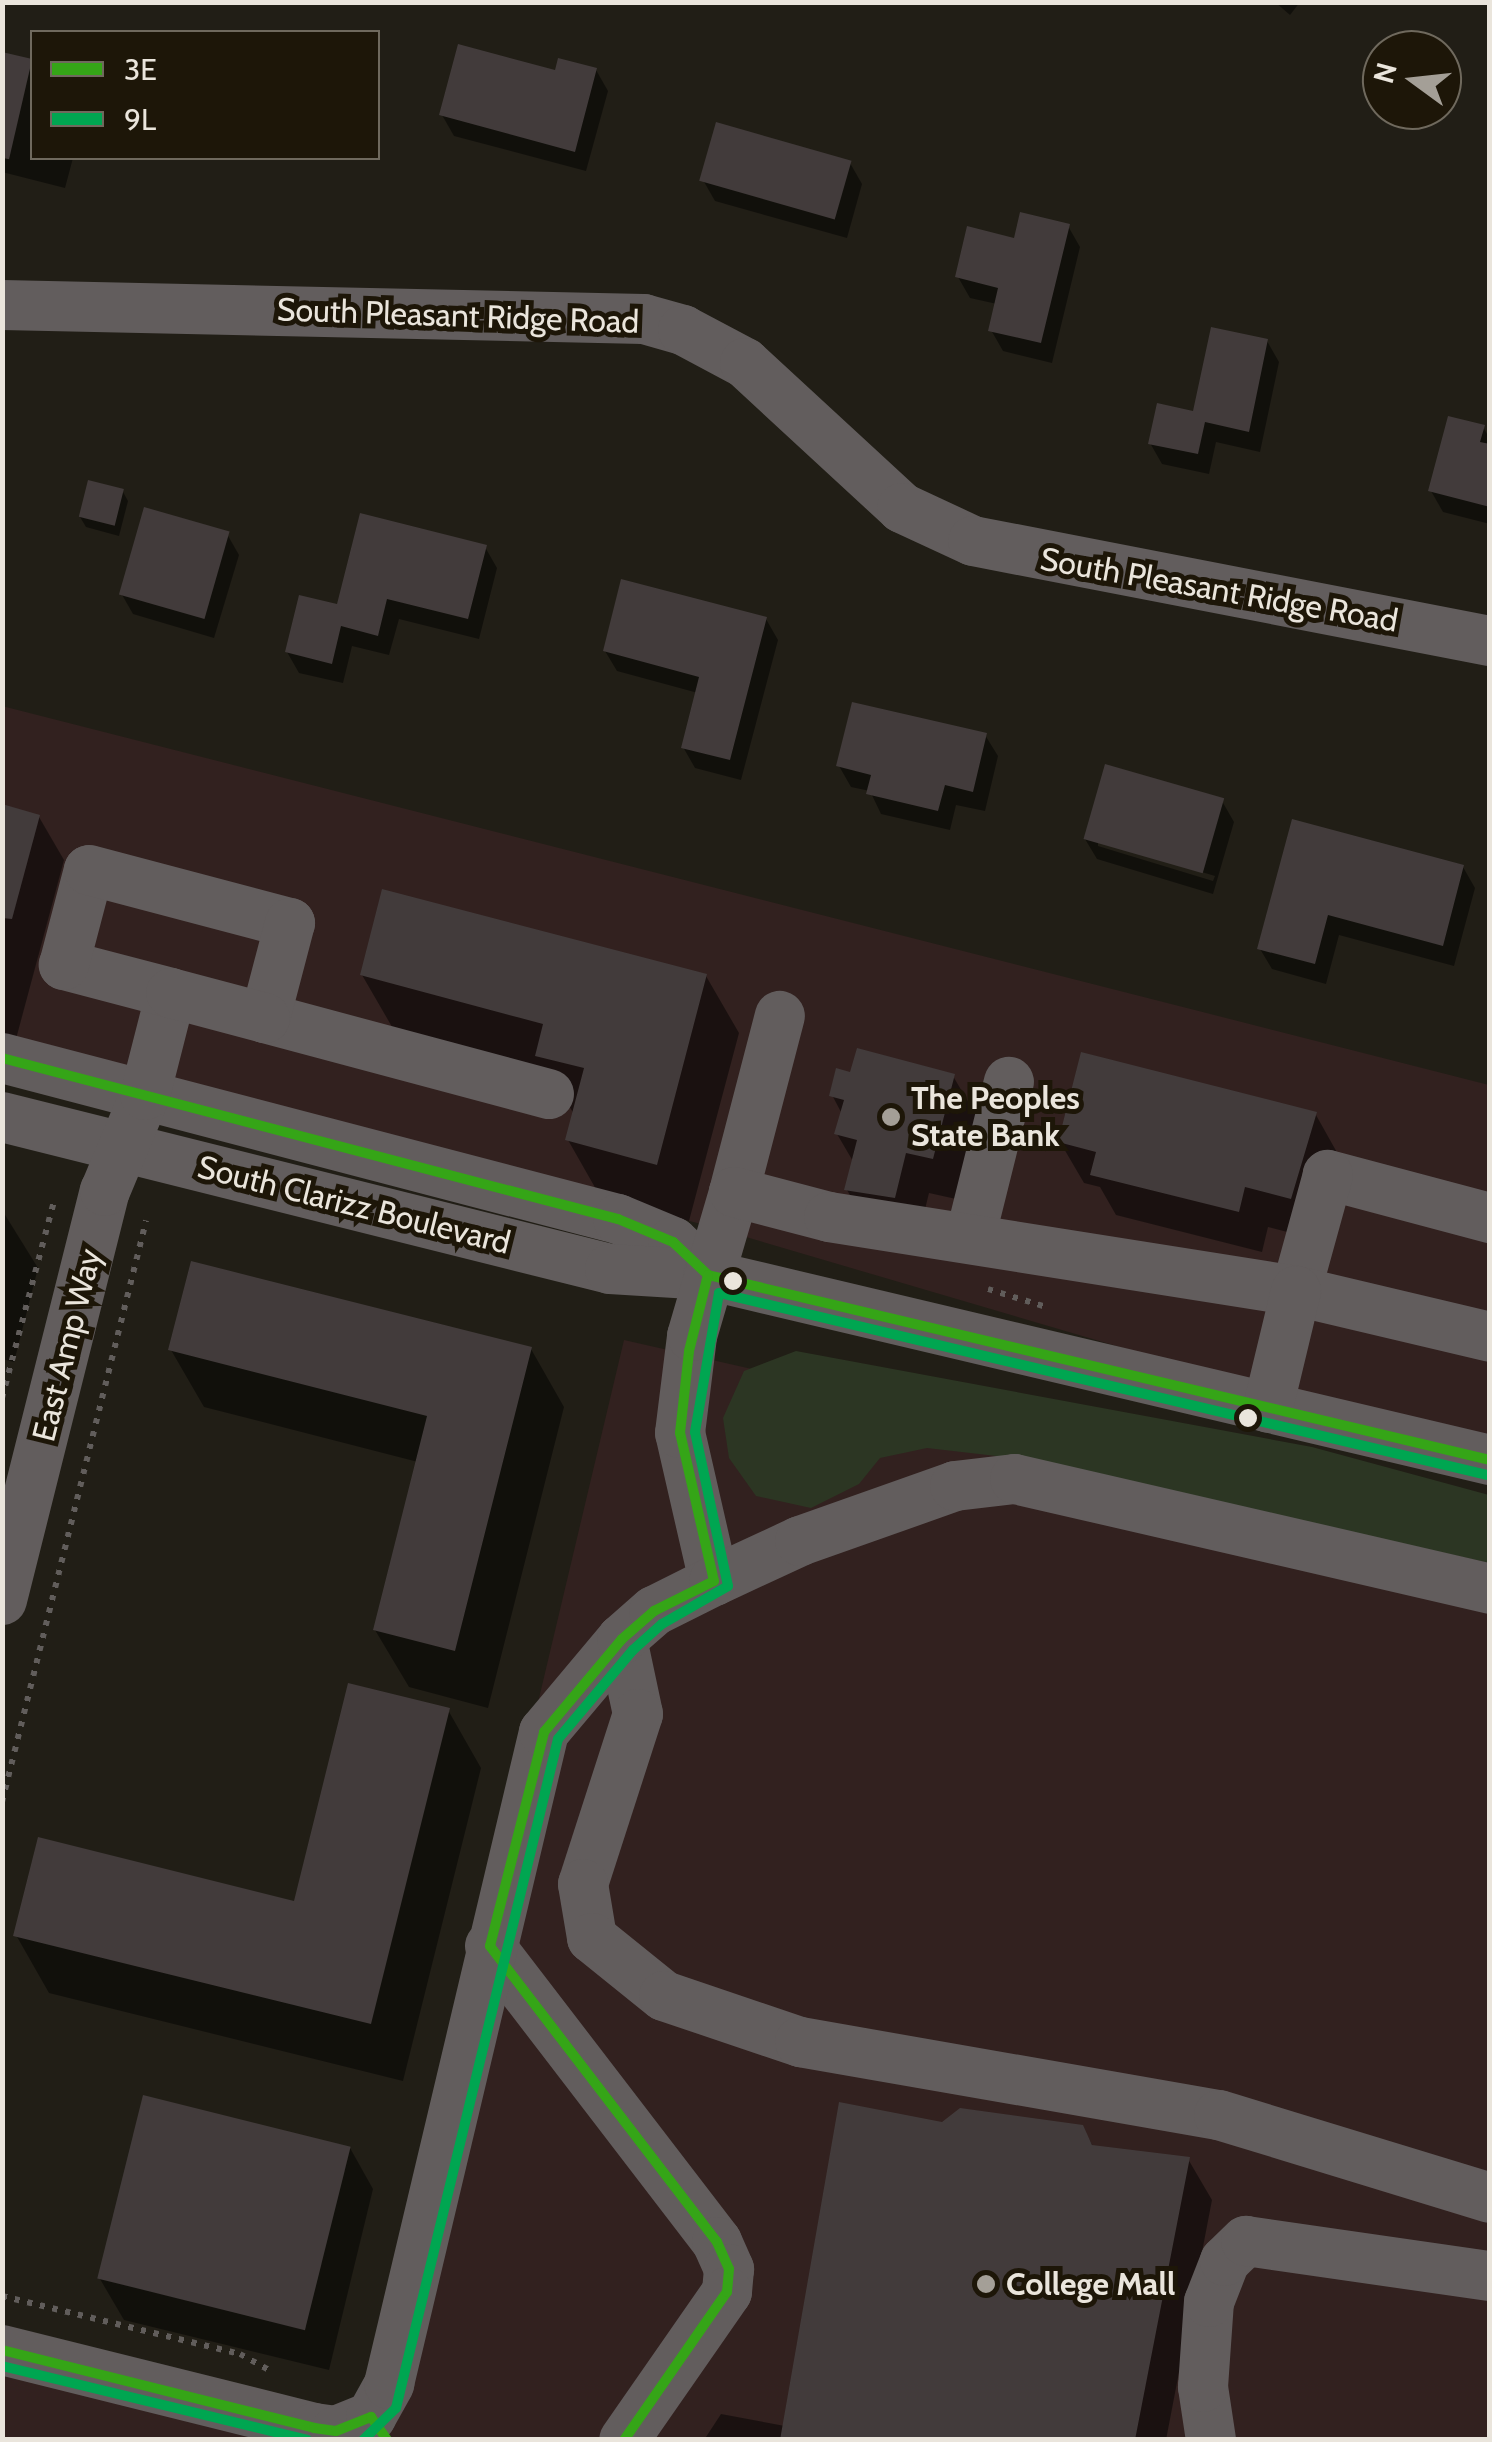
<!DOCTYPE html>
<style>
body{margin:0}
#map{position:relative;width:1492px;height:2442px;overflow:hidden;background:#211e16;font-family:Cabin,sans-serif}
div>[style]{position:absolute}
[style*='--x']{left:calc(var(--x)*1px);top:calc(var(--y)*1px);width:calc(var(--w)*1px);rotate:calc(var(--a)*1deg)}
.commercial>*{inset:0;background:#32211f}
.green>*{inset:0;background:#2c3623}
.shadow>*{inset:0;background:#0007}
.building>*{inset:0;background:#423b3b;transform-origin:0 0}
.path>*{height:6px;margin-top:-3px;transform-origin:0;background:repeating-linear-gradient(90deg,#615d5b 0 5px,transparent 0 13px)}
.minor>*{height:50px;margin:-25px;padding:0 25px;transform-origin:25px;border-radius:25px;background:#625d5d}
.bus-1>*{height:10px;margin:-5px;padding:0 5px;transform-origin:5px;border-radius:5px;background:#35a517}
.bus-2>*{height:10px;margin:-5px;padding:0 5px;transform-origin:5px;border-radius:5px;background:#00a651}
.dots>*{width:28px;height:28px;translate:-50% -50%;box-sizing:border-box;border:5px solid #1d1608;border-radius:50%}
span{translate:-50% -50%;white-space:nowrap;text-align:center;line-height:1.15;-webkit-text-stroke:10px #1d1608;paint-order:stroke}
.street-label{font-size:32px;color:#eae5dc}
.poi-label{font-size:32px;color:#eae5dc;font-weight:700}
.left{translate:0 -50%;text-align:left}
.frame{position:absolute;inset:0;border:5px solid #eae5dc;pointer-events:none}
.legend{position:absolute;left:30px;top:30px;width:350px;height:130px;box-sizing:border-box;background:#1d1608;border:2px solid #6f695d;margin:0;padding:12px 18px;list-style:none;font-size:30px;color:#eae5dc}
.legend li{display:flex;align-items:center;gap:20px;height:50px}
.legend b{width:50px;border:2px solid #6f695d}
.north{position:absolute;left:1362px;top:30px;width:100px;height:100px;box-sizing:border-box;background:#1d1608;border:2px solid #6f695d;border-radius:50%;rotate:285deg;font-size:28px;font-weight:700;line-height:40px;text-align:center;color:#eae5dc}
.north::after{content:'';display:block;margin:auto;width:35px;height:45px;background:#a49f97;clip-path:polygon(50% 0,100% 100%,50% 72%,0 100%)}
</style>
<div id="map">
<div class="commercial">
<i style="clip-path:polygon(2px 706px,1489px 1085px,1489px 1435px,1256px 1387px,705px 1225px,3px 1045px)"></i>
<i style="clip-path:polygon(624px 1340px,1489px 1536px,1489px 2439px,363px 2440px)"></i>
<i style="clip-path:polygon(3px 2334px,325px 2439px,3px 2439px)"></i>
</div>
<div class="green">
<i style="clip-path:polygon(796px 1351px,1312px 1447px,1489px 1495px,1489px 1563px,1032px 1460px,927px 1448px,880px 1458px,859px 1484px,811px 1508px,756px 1496px,729px 1458px,723px 1418px,744px 1371px)"></i>
</div>
<div class="shadow">
<i style="clip-path:polygon(1275px 2px,1300px 2px,1290px 15px)"></i>
<i style="clip-path:polygon(3px 54px,32px 62px,32px 158px,73px 158px,65px 188px,2px 172px)"></i>
<i style="clip-path:polygon(596px 70px,608px 91px,586px 171px,454px 136px,442px 115px,557px 73px)"></i>
<i style="clip-path:polygon(850px 163px,862px 184px,847px 238px,715px 201px,703px 180px)"></i>
<i style="clip-path:polygon(1068px 226px,1080px 247px,1052px 363px,1003px 351px,991px 330px,997px 304px,970px 298px,958px 277px,1015px 241px)"></i>
<i style="clip-path:polygon(1267px 341px,1279px 362px,1260px 452px,1216px 442px,1209px 474px,1162px 464px,1150px 443px,1195px 414px)"></i>
<i style="clip-path:polygon(1483px 427px,1490px 439px,1490px 524px,1443px 512px,1431px 491px)"></i>
<i style="clip-path:polygon(123px 492px,128px 501px,119px 536px,86px 527px,80px 517px)"></i>
<i style="clip-path:polygon(227px 534px,239px 555px,214px 638px,133px 614px,121px 593px)"></i>
<i style="clip-path:polygon(485px 547px,497px 568px,479px 639px,399px 619px,389px 655px,352px 646px,343px 683px,299px 673px,287px 652px,339px 608px)"></i>
<i style="clip-path:polygon(766px 619px,778px 640px,741px 780px,695px 768px,683px 747px,698px 693px,617px 671px,605px 651px)"></i>
<i style="clip-path:polygon(985px 735px,998px 756px,985px 811px,956px 805px,950px 830px,881px 814px,870px 791px,851px 787px,839px 766px)"></i>
<i style="clip-path:polygon(evenodd,1222px 801px,1234px 822px,1213px 894px,1097px 859px,1085px 839px,1222px 801px,1098px 841px,1215px 876px,1213px 881px,1098px 846px,1098px 841px)"></i>
<i style="clip-path:polygon(2px 807px,39px 817px,64px 860px,16px 1039px,2px 1035px)"></i>
<i style="clip-path:polygon(1294px 822px,1463px 867px,1475px 888px,1454px 966px,1339px 935px,1326px 984px,1272px 969px,1260px 949px)"></i>
<i style="clip-path:polygon(362px 975px,706px 976px,739px 1033px,689px 1221px,601px 1198px,568px 1140px,574px 1114px,548px 1072px,395px 1032px)"></i>
<i style="clip-path:polygon(852px 1075px,953px 1076px,977px 1117px,956px 1199px,929px 1193px,918px 1238px,871px 1231px,847px 1190px,854px 1163px,837px 1134px,842px 1114px,832px 1095px)"></i>
<i style="clip-path:polygon(1316px 1115px,1339px 1156px,1314px 1239px,1268px 1227px,1262px 1252px,1116px 1215px,1100px 1187px,1084px 1183px,1060px 1142px)"></i>
<i style="clip-path:polygon(2px 1210px,38px 1268px,14px 1362px,2px 1359px)"></i>
<i style="clip-path:polygon(531px 1349px,564px 1407px,488px 1708px,409px 1687px,375px 1630px,418px 1462px,204px 1407px,171px 1350px)"></i>
<i style="clip-path:polygon(448px 1710px,481px 1768px,403px 2081px,49px 1993px,16px 1935px,296px 1904px)"></i>
<i style="clip-path:polygon(943px 2124px,1082px 2127px,1094px 2148px,1188px 2159px,1212px 2200px,1166px 2440px,704px 2440px,721px 2414px,785px 2426px)"></i>
<i style="clip-path:polygon(350px 2148px,373px 2189px,329px 2370px,124px 2320px,100px 2279px)"></i>
</div>
<div class="building">
<i style="clip-path:polygon(458px 44px,555px 70px,558px 58px,597px 68px,575px 152px,439px 115px)"></i>
<i style="left:2px;top:52px;width:31px;height:103px;rotate:13deg"></i>
<i style="left:716px;top:122px;width:141px;height:61px;rotate:16deg"></i>
<i style="clip-path:polygon(1020px 212px,1070px 224px,1041px 343px,988px 331px,998px 288px,955px 277px,967px 226px,1014px 238px)"></i>
<i style="clip-path:polygon(1211px 327px,1268px 339px,1249px 432px,1205px 422px,1198px 454px,1148px 444px,1157px 403px,1193px 411px)"></i>
<i style="clip-path:polygon(1448px 416px,1485px 425px,1480px 442px,1490px 444px,1490px 507px,1428px 491px)"></i>
<i style="left:88px;top:480px;width:37px;height:38px;rotate:14deg"></i>
<i style="left:144px;top:507px;width:89px;height:91px;rotate:16deg"></i>
<i style="clip-path:polygon(360px 513px,487px 545px,468px 619px,387px 599px,378px 636px,341px 626px,332px 664px,285px 652px,299px 595px,337px 604px)"></i>
<i style="clip-path:polygon(621px 579px,767px 617px,730px 760px,681px 748px,699px 677px,603px 651px)"></i>
<i style="clip-path:polygon(852px 702px,987px 733px,973px 792px,945px 785px,938px 811px,866px 794px,871px 775px,836px 766px)"></i>
<i style="left:1105px;top:764px;width:124px;height:78px;rotate:16deg"></i>
<i style="clip-path:polygon(2px 804px,40px 815px,12px 919px,2px 918px)"></i>
<i style="clip-path:polygon(1292px 819px,1464px 865px,1443px 946px,1328px 915px,1315px 964px,1257px 949px)"></i>
<i style="clip-path:polygon(382px 889px,707px 974px,657px 1165px,565px 1140px,584px 1068px,535px 1056px,543px 1024px,360px 975px)"></i>
<i style="clip-path:polygon(857px 1048px,955px 1074px,933px 1159px,906px 1153px,895px 1198px,844px 1190px,857px 1140px,834px 1134px,844px 1100px,829px 1096px,836px 1068px,850px 1072px)"></i>
<i style="clip-path:polygon(1081px 1052px,1317px 1112px,1291px 1199px,1245px 1187px,1239px 1212px,1090px 1175px,1096px 1152px,1058px 1142px)"></i>
<i style="clip-path:polygon(191px 1261px,532px 1347px,455px 1651px,373px 1630px,427px 1416px,168px 1350px)"></i>
<i style="clip-path:polygon(348px 1683px,450px 1708px,371px 2024px,13px 1936px,38px 1837px,294px 1901px)"></i>
<i style="left:143px;top:2095px;width:214px;height:189px;rotate:14deg"></i>
<i style="clip-path:polygon(839px 2102px,942px 2122px,960px 2108px,1083px 2125px,1092px 2145px,1190px 2157px,1135px 2440px,780px 2440px)"></i>
</div>
<div class="path">
<i style="--x:988;--y:1289;--w:58;--a:17.2"></i>
<i style="--x:2;--y:1398;--w:207;--a:-75.2"></i>
<i style="--x:2;--y:1802;--w:599;--a:-76.08"></i>
<i style="--x:2;--y:2296;--w:245;--a:13.7"></i>
<i style="--x:240;--y:2354;--w:35;--a:29"></i>
</div>
<div class="minor">
<i style="--x:2;--y:305;--w:642;--a:1.25"></i>
<i style="--x:644;--y:319;--w:41;--a:15.8"></i>
<i style="--x:683;--y:330;--w:70;--a:28"></i>
<i style="--x:745;--y:363;--w:214;--a:42.7"></i>
<i style="--x:902;--y:508;--w:78;--a:24.9"></i>
<i style="--x:973;--y:541;--w:527;--a:10.95"></i>
<i style="--x:265;--y:1018;--w:294;--a:15"></i>
<i style="--x:2;--y:1058;--w:637;--a:14.65"></i>
<i style="--x:618;--y:1219;--w:60;--a:22.7"></i>
<i style="--x:673;--y:1242;--w:48;--a:43.3"></i>
<i style="--x:2;--y:1117;--w:627;--a:14.04"></i>
<i style="--x:610;--y:1269;--w:98;--a:3.5"></i>
<i style="--x:708;--y:1275;--w:804;--a:13.31"></i>
<i style="--x:734;--y:1192;--w:182;--a:-75.4"></i>
<i style="--x:1490;--y:1218;--w:168;--a:-165.1"></i>
<i style="--x:1328;--y:1175;--w:120;--a:105.4"></i>
<i style="--x:1296;--y:1291;--w:199;--a:13.3"></i>
<i style="--x:970;--y:1238;--w:161;--a:-76"></i>
<i style="--x:714;--y:1581;--w:152;--a:-102.9"></i>
<i style="--x:680;--y:1433;--w:98;--a:-82.9"></i>
<i style="--x:692;--y:1336;--w:150;--a:-73.7"></i>
<i style="--x:734;--y:1192;--w:98;--a:14.7"></i>
<i style="--x:829;--y:1217;--w:473;--a:9"></i>
<i style="--x:1296;--y:1291;--w:120;--a:103.5"></i>
<i style="--x:2;--y:1600;--w:422;--a:-75.9"></i>
<i style="--x:105;--y:1191;--w:104;--a:-67.4"></i>
<i style="--x:145;--y:1095;--w:105;--a:-75.7"></i>
<i style="--x:171;--y:993;--w:111;--a:-165.3"></i>
<i style="--x:64;--y:965;--w:98;--a:-75.3"></i>
<i style="--x:89;--y:870;--w:208;--a:14.8"></i>
<i style="--x:290;--y:923;--w:98;--a:104.7"></i>
<i style="--x:265;--y:1018;--w:97;--a:-165.1"></i>
<i style="--x:622;--y:1639;--w:77;--a:78"></i>
<i style="--x:638;--y:1714;--w:179;--a:107.9"></i>
<i style="--x:583;--y:1884;--w:55;--a:80.5"></i>
<i style="--x:592;--y:1938;--w:92;--a:38.9"></i>
<i style="--x:664;--y:1996;--w:144;--a:18.7"></i>
<i style="--x:800;--y:2042;--w:425;--a:9.9"></i>
<i style="--x:1219;--y:2115;--w:283;--a:17"></i>
<i style="--x:490;--y:1946;--w:373;--a:52.5"></i>
<i style="--x:717;--y:2242;--w:30;--a:66"></i>
<i style="--x:729;--y:2269;--w:23;--a:95"></i>
<i style="--x:727;--y:2292;--w:180;--a:124.8"></i>
<i style="--x:2;--y:2350;--w:322;--a:14"></i>
<i style="--x:314;--y:2428;--w:22;--a:8"></i>
<i style="--x:336;--y:2431;--w:38;--a:-22"></i>
<i style="--x:371;--y:2417;--w:38;--a:-61"></i>
<i style="--x:389;--y:2384;--w:670;--a:-76.63"></i>
<i style="--x:544;--y:1732;--w:121;--a:-50"></i>
<i style="--x:622;--y:1639;--w:43;--a:-41.2"></i>
<i style="--x:654;--y:1611;--w:67;--a:-26.6"></i>
<i style="--x:714;--y:1581;--w:95;--a:-24.9"></i>
<i style="--x:800;--y:1541;--w:164;--a:-19.5"></i>
<i style="--x:955;--y:1486;--w:60;--a:-6.7"></i>
<i style="--x:1015;--y:1479;--w:488;--a:13"></i>
<i style="--x:1211;--y:2440;--w:54;--a:-98.6"></i>
<i style="--x:1203;--y:2387;--w:85;--a:-86"></i>
<i style="--x:1209;--y:2302;--w:44;--a:-68.7"></i>
<i style="--x:1225;--y:2261;--w:29;--a:-44"></i>
<i style="--x:1246;--y:2241;--w:246;--a:8.2"></i>
</div>
<div class="bus-1">
<i style="--x:2;--y:1058;--w:637;--a:14.65"></i>
<i style="--x:618;--y:1219;--w:60;--a:22.7"></i>
<i style="--x:673;--y:1242;--w:48;--a:43.3"></i>
<i style="--x:708;--y:1275;--w:804;--a:13.31"></i>
<i style="--x:2;--y:2350;--w:322;--a:14"></i>
<i style="--x:314;--y:2428;--w:22;--a:8"></i>
<i style="--x:336;--y:2431;--w:38;--a:-22"></i>
<i style="--x:371;--y:2417;--w:28;--a:55"></i>
<i style="--x:624;--y:2440;--w:180;--a:-55.2"></i>
<i style="--x:727;--y:2292;--w:23;--a:-85"></i>
<i style="--x:729;--y:2269;--w:30;--a:-114"></i>
<i style="--x:717;--y:2242;--w:373;--a:-127.5"></i>
<i style="--x:490;--y:1946;--w:221;--a:-75.8"></i>
<i style="--x:544;--y:1732;--w:121;--a:-50"></i>
<i style="--x:622;--y:1639;--w:43;--a:-41.2"></i>
<i style="--x:654;--y:1611;--w:67;--a:-26.6"></i>
<i style="--x:714;--y:1581;--w:152;--a:-102.9"></i>
<i style="--x:680;--y:1433;--w:82;--a:-83.7"></i>
<i style="--x:689;--y:1351;--w:78;--a:-76"></i>
</div>
<div class="bus-2">
<i style="--x:2;--y:2366;--w:314;--a:13.6"></i>
<i style="--x:363;--y:2440;--w:46;--a:-44.1"></i>
<i style="--x:396;--y:2408;--w:688;--a:-76.39"></i>
<i style="--x:558;--y:1739;--w:116;--a:-49.9"></i>
<i style="--x:633;--y:1650;--w:39;--a:-42"></i>
<i style="--x:662;--y:1624;--w:76;--a:-29.9"></i>
<i style="--x:728;--y:1586;--w:157;--a:-102.1"></i>
<i style="--x:695;--y:1432;--w:141;--a:-80.2"></i>
<i style="--x:719;--y:1293;--w:789;--a:13.33"></i>
</div>
<div class="dots">
<i style="left:891px;top:1117px;background:#a49f97"></i>
<i style="left:733px;top:1281px;background:#eae5dc"></i>
<i style="left:1248px;top:1418px;background:#eae5dc"></i>
<i style="left:986px;top:2284px;background:#a49f97"></i>
</div>
<div class="street-label">
<span style="left:458px;top:316px;rotate:2deg">South Pleasant Ridge Road</span>
<span style="left:1219px;top:590px;rotate:10deg">South Pleasant Ridge Road</span>
<span style="left:354px;top:1205px;rotate:14deg">South Clarizz Boulevard</span>
<span style="left:67px;top:1345px;rotate:-76deg">East Amp Way</span>
</div>
<div class="poi-label">
<span class="left" style="left:911px;top:1117px">The Peoples<br>State Bank</span>
<span class="left" style="left:1006px;top:2284px">College Mall</span>
</div>
<div class="frame"></div>
<ul class="legend">
<li><b style="height:12px;background:#35a517"></b>3E</li>
<li><b style="height:12px;background:#00a651"></b>9L</li>
</ul>
<div class="north">N</div>
</div>
